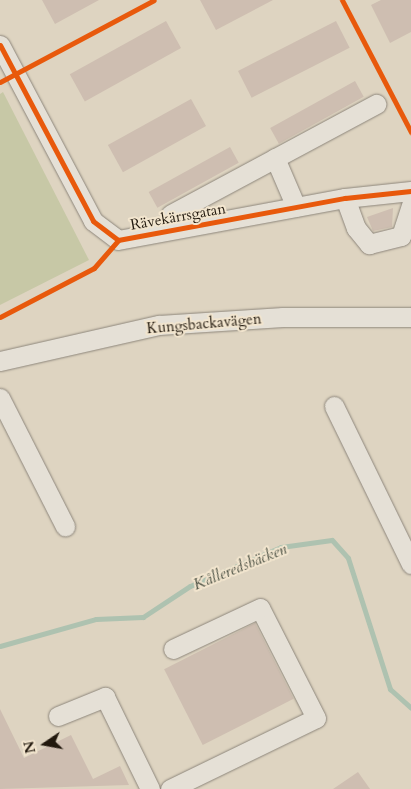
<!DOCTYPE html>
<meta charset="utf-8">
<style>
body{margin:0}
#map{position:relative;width:411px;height:789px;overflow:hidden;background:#ded4c1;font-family:Cardo,serif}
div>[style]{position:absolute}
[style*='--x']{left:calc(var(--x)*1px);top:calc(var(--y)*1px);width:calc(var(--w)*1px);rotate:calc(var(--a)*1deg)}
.green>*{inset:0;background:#c7c8a6}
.stream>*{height:5px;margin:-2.5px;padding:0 2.5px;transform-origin:2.5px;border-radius:2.5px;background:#aec2b0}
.building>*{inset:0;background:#cebeb1;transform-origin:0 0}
.roads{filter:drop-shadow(0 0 1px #8d867b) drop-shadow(0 0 1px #8d867b)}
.minor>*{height:19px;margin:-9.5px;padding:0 9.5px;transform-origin:9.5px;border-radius:9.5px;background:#e5e0d6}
.cycleway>*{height:5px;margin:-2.5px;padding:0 2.5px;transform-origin:2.5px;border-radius:2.5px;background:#e8590c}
span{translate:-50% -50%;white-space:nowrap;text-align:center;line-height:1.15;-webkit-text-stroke:4px #f2e5ce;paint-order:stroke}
.street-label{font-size:15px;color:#22190e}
.water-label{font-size:16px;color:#4c5144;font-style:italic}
.north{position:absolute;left:20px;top:719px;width:50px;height:50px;-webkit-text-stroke:4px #f2e5ce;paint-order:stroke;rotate:258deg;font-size:14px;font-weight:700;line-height:20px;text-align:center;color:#22190e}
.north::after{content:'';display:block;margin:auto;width:18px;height:22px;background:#22190e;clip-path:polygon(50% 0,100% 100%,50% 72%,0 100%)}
</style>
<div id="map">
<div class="green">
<i style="clip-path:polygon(3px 92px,89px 260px,0 305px,0 94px)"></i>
</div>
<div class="stream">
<i style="--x:0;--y:646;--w:100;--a:-15.7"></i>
<i style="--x:96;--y:619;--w:47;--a:-2.4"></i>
<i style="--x:143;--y:617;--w:56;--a:-33.4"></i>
<i style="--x:190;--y:586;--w:99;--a:-23.2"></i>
<i style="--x:281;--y:547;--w:51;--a:-7.8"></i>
<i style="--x:332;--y:540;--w:24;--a:48"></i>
<i style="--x:348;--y:558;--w:138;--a:72.2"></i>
<i style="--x:390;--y:689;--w:28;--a:42"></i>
</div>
<div class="building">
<i style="clip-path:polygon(42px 0,99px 0,55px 24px)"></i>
<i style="clip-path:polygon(200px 0,273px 0,216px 30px)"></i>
<i style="clip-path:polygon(381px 0,411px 0,411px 32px,390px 43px,371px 5px)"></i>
<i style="left:166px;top:21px;width:31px;height:110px;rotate:61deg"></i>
<i style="left:336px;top:21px;width:30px;height:110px;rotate:63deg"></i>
<i style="left:355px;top:81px;width:18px;height:97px;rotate:61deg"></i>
<i style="left:191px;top:99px;width:31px;height:95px;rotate:61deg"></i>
<i style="left:230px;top:147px;width:18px;height:93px;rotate:61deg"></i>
<i style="clip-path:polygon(393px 208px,392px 227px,373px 231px,367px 217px)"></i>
<i style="left:255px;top:623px;width:85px;height:102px;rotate:63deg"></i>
<i style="clip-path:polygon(0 709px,24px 758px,71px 735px,93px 779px,120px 766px,129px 785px,0 789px)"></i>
<i style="clip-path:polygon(358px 772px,370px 789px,333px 789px)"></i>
</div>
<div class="roads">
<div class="minor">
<i style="--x:0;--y:45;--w:199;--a:62.1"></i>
<i style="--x:93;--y:221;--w:31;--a:37"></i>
<i style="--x:118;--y:240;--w:231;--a:-10.5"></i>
<i style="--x:345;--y:198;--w:66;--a:-6.1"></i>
<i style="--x:275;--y:158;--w:53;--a:66.8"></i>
<i style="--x:345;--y:198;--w:32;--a:70"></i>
<i style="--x:356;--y:228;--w:21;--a:51"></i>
<i style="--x:369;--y:244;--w:33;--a:-14"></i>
<i style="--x:401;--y:236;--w:33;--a:-72"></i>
<i style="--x:171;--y:214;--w:233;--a:-28.2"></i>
<i style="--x:0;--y:361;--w:163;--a:-12.8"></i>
<i style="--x:159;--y:325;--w:124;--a:-3.7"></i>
<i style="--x:283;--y:317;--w:128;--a:0"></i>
<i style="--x:0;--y:398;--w:144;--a:63.1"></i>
<i style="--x:334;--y:406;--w:176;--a:64"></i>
<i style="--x:58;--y:716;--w:51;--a:-22"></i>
<i style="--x:105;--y:697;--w:102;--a:63.9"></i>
<i style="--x:170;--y:789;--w:162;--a:-25.9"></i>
<i style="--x:316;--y:718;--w:123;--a:-117"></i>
<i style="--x:260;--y:608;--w:96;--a:154.8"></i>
</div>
</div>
<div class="cycleway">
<i style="--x:342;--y:0;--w:149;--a:62.4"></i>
<i style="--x:0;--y:45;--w:199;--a:62.1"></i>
<i style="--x:93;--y:221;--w:31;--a:37"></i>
<i style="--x:118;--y:240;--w:231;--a:-10.5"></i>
<i style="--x:345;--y:198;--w:66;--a:-6.1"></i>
<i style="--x:0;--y:82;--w:174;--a:-28"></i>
<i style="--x:0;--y:317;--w:106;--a:-27.5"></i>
<i style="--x:94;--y:268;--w:37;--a:-49"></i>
</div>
<div class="street-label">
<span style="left:178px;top:217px;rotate:-10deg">Rävekärrsgatan</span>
<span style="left:204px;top:324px;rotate:-5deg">Kungsbackavägen</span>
</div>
<div class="water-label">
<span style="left:240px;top:567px;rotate:-22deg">Kålleredsbäcken</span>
</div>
<div class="north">N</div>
</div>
